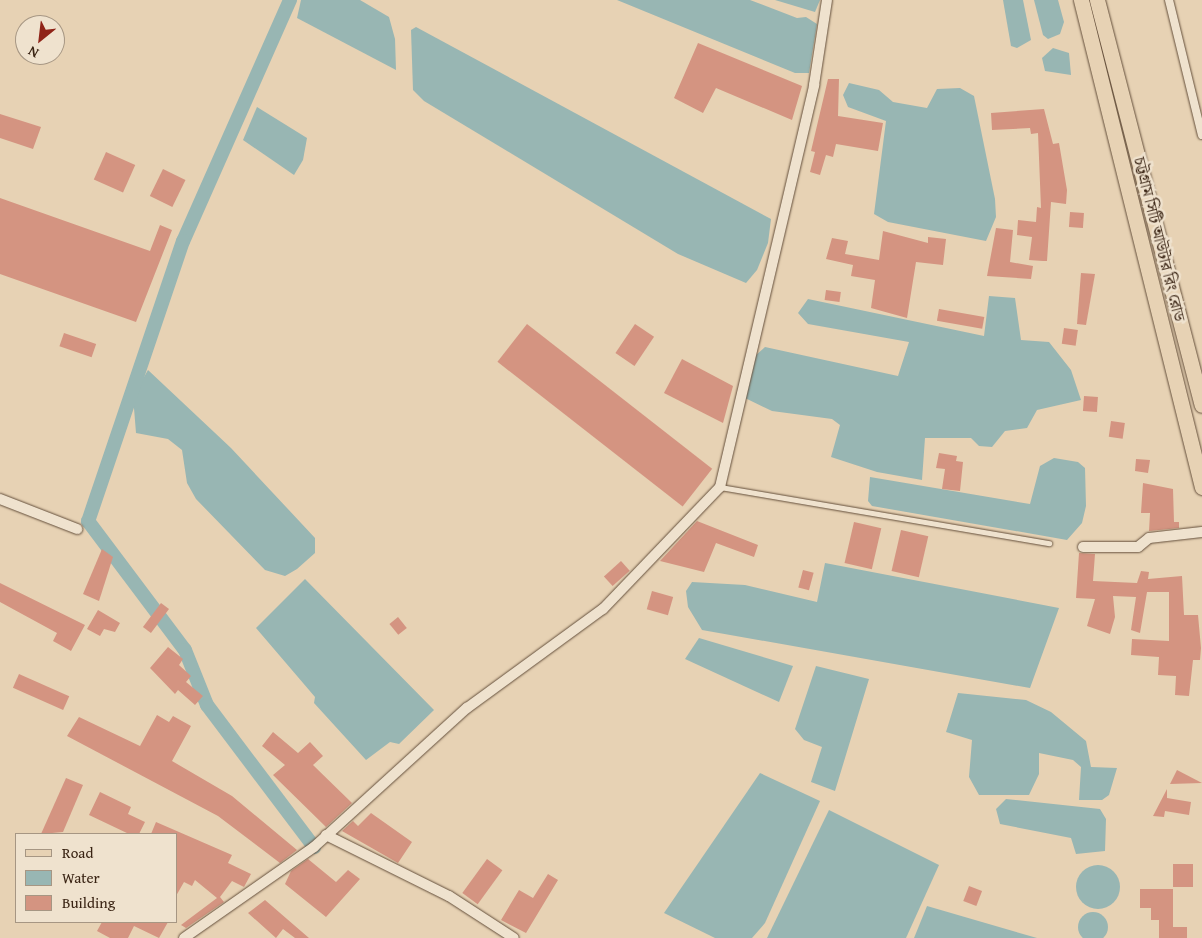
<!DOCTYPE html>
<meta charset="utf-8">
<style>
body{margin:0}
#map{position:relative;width:1202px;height:938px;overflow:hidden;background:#e7d2b4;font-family:"Gentium Book Plus","Noto Serif Bengali",serif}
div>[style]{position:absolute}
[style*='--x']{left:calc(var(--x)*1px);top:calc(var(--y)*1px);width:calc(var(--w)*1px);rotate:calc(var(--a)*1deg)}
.water>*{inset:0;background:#98b6b3}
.round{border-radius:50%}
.canal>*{height:14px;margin:-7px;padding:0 7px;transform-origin:7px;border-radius:7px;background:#98b6b3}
.building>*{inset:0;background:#d49481;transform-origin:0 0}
.roads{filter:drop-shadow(0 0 1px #644f3b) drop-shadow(0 0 1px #644f3b)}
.service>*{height:5px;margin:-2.5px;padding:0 2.5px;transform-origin:2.5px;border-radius:2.5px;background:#efe2ce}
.pedestrian>*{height:8px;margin:-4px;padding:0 4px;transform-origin:4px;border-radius:4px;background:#efe2ce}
.minor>*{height:10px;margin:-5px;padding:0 5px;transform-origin:5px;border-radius:5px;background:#efe2ce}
.primary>*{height:15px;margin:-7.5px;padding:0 7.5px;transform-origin:7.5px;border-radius:7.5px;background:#e7d2b4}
span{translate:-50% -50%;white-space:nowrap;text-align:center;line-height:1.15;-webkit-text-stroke:5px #efe2ce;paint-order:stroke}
.street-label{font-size:16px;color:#392313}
.legend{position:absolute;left:15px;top:833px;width:162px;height:90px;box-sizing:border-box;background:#efe2ce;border:1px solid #a69683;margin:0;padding:6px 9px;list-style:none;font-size:15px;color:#392313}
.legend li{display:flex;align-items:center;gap:10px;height:25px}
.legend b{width:25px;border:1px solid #a69683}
.north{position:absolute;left:15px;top:15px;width:50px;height:50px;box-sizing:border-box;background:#efe2ce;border:1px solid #a69683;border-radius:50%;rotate:209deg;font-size:14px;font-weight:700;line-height:20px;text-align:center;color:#392313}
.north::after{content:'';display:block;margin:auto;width:18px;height:22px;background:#8f2418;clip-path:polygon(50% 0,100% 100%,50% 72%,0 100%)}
</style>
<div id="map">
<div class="water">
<i style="clip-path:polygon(301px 0,360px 0,389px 17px,395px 39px,396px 70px,297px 18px)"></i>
<i style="clip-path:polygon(617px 0,750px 0,797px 18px,806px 17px,817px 24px,809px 73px,795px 73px)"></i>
<i style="clip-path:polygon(775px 0,820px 0,815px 12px)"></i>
<i style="clip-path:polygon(1003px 0,1023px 0,1031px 40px,1017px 48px,1011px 46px)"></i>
<i style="clip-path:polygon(1034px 0,1058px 0,1064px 22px,1060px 34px,1048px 39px,1043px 35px)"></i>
<i style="clip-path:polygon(416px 27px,771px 219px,768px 243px,757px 270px,746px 283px,678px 254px,424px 101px,413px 90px,411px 30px)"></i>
<i style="clip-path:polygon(1053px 48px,1069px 53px,1071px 75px,1045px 71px,1042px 58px)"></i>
<i style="clip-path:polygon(849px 83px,879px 90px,893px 102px,927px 108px,937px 89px,960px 88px,974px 96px,995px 199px,996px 217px,986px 241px,888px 222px,874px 214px,886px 121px,848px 107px,843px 95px)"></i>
<i style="clip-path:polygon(257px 107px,307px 138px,303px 160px,294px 175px,243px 140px)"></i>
<i style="clip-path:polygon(989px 296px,1015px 298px,1021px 340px,1049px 342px,1071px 370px,1081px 400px,1037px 410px,1027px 428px,1005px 431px,992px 447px,979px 446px,971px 438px,925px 438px,922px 480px,877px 472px,831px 457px,840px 425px,832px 419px,772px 411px,743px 397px,756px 355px,765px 347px,898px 376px,909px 342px,808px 324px,798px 313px,808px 299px,984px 336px)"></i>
<i style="clip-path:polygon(148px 370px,231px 448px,315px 538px,315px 553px,297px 569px,285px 576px,265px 570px,196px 499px,187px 483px,182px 450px,168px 439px,136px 433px,133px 396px)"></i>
<i style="clip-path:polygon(1054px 458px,1078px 462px,1085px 468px,1086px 506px,1082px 523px,1067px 540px,872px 506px,868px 501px,870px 477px,1030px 504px,1040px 466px)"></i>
<i style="clip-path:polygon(825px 563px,1059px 608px,1030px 688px,702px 630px,688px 607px,686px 591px,692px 582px,745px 585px,817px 602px)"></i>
<i style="clip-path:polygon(305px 579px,434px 710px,399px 744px,390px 742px,366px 760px,314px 703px,315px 697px,256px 628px)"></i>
<i style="clip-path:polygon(699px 638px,793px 666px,779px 702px,685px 659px)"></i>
<i style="clip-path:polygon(816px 666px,869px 679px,835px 791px,811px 782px,822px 747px,804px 740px,795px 729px)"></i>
<i style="clip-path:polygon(958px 693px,1026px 700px,1051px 712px,1086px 741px,1091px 767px,1117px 768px,1109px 795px,1102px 800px,1079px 800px,1081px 767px,1073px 760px,1039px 753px,1039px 774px,1029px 795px,979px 795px,969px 777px,972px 740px,946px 732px)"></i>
<i style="clip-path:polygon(760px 773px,820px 801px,765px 923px,752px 938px,715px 938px,664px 913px)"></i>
<i style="clip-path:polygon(1006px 799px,1100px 809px,1106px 819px,1105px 851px,1076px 854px,1071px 838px,1000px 824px,996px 809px)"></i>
<i style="clip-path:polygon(829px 810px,939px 865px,906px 938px,767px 938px)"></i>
<i class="round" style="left:1076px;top:865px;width:44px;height:44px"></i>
<i style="clip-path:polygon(927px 906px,1037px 938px,914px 938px)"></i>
<i class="round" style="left:1078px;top:912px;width:30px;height:30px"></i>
</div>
<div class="canal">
<i style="--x:290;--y:0;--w:264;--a:113.9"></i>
<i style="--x:183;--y:241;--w:296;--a:108.7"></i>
<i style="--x:88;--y:521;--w:161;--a:53.1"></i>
<i style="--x:185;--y:650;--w:59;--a:68.2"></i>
<i style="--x:207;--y:705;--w:178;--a:53"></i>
</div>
<div class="building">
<i style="clip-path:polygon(698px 43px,802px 86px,792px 120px,716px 88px,703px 113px,674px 98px)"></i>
<i style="clip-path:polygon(828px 79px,839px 79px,838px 116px,883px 123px,878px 151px,836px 144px,833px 157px,826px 155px,820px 175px,810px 172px,815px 152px,811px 151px)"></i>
<i style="clip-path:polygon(1044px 109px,1053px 144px,1059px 143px,1067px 190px,1066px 204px,1051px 202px,1047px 261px,1043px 261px,1029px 260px,1032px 237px,1017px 235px,1018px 220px,1036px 222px,1037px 207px,1041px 208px,1038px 133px,1031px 134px,1030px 128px,992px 130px,991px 113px)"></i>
<i style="clip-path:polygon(0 114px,41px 127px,33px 149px,0 138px)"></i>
<i style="left:106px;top:152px;width:32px;height:30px;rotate:24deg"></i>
<i style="left:163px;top:169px;width:25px;height:30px;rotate:26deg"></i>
<i style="clip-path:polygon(0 198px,150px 251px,160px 225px,172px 230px,136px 322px,0 274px)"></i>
<i style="left:1070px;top:212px;width:14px;height:15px;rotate:4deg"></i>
<i style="clip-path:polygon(996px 228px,1013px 230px,1010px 262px,1033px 266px,1031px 279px,987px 276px)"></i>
<i style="clip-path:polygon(883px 231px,928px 243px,928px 237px,946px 239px,943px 265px,916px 262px,907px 318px,871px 308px,875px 280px,851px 276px,853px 265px,826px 259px,832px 238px,848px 241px,845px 254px,879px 260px)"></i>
<i style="clip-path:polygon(1081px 273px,1095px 274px,1086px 325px,1077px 324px)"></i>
<i style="left:826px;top:290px;width:15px;height:10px;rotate:8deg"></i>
<i style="left:939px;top:309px;width:46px;height:12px;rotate:10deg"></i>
<i style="left:527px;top:324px;width:235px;height:48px;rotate:38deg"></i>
<i style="left:635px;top:324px;width:23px;height:35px;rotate:34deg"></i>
<i style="left:1064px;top:328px;width:14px;height:16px;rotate:8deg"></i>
<i style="left:64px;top:333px;width:34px;height:14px;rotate:19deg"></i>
<i style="clip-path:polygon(682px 359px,733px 386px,723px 423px,664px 393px)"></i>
<i style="left:1084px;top:396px;width:14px;height:15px;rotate:4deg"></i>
<i style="left:1111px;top:421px;width:14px;height:16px;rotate:8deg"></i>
<i style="clip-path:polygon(939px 453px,957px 456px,956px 461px,963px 462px,960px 491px,942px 489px,945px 469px,936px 468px)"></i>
<i style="clip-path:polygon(1136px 459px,1150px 460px,1148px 473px,1135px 471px)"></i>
<i style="clip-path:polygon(1143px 483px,1173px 489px,1174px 522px,1179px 522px,1179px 528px,1149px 531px,1150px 513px,1141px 513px)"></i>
<i style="clip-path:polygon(697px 521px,758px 545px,754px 557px,716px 543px,704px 572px,660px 561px)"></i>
<i style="left:854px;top:522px;width:28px;height:42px;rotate:13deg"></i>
<i style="left:901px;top:530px;width:28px;height:42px;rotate:13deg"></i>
<i style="clip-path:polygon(102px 549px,113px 557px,99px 601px,83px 594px)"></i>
<i style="clip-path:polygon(1079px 553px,1095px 554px,1093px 581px,1137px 583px,1141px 571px,1149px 572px,1148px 579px,1182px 576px,1184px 615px,1198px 615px,1201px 648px,1200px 660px,1193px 660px,1189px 696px,1175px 695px,1176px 676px,1158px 675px,1159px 657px,1131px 655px,1132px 639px,1169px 641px,1169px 592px,1147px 592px,1140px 633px,1131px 630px,1136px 597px,1113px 596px,1115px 617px,1110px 634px,1087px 626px,1095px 599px,1076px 598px)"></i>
<i style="left:621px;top:561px;width:13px;height:23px;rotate:48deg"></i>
<i style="left:803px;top:570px;width:11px;height:18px;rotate:15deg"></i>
<i style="clip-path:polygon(0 583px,85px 625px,71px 651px,53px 641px,57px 633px,0 602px)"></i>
<i style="left:652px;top:591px;width:22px;height:19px;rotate:16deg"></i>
<i style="left:161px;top:603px;width:10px;height:30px;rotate:37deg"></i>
<i style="clip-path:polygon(98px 610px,120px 623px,115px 632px,104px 629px,100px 636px,87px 629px)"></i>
<i style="left:398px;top:617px;width:14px;height:11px;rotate:51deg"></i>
<i style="clip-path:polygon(168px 647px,183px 659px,179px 665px,191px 676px,186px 682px,203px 696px,195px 705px,178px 690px,175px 694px,150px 668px)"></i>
<i style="left:19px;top:674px;width:55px;height:15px;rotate:24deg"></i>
<i style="clip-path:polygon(157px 715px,169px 722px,173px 716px,191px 726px,172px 761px,232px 796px,297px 850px,280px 863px,218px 816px,67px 736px,79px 717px,140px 746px)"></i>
<i style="clip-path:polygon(273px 732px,298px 753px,310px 742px,323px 756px,313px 765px,352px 803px,326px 827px,273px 775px,285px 765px,262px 746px)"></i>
<i style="clip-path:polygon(1177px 770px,1202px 783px,1170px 784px)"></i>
<i style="clip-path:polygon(66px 778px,83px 785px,63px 832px,41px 834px)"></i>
<i style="clip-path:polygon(1167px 789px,1167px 798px,1191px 802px,1189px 815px,1165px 811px,1164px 817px,1153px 816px)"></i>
<i style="clip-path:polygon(100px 792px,131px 807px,128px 814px,145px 822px,139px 834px,129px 834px,89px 815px)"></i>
<i style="clip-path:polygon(371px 813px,412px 842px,398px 863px,342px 831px,353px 821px,358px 826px)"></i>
<i style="clip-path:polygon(156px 822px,232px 855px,228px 863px,251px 874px,244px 887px,232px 881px,220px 897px,224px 902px,186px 928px,181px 925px,217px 898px,195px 880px,192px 886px,184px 882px,176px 896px,176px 834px,151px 834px)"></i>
<i style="clip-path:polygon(308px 859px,336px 882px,348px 870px,360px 879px,326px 917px,285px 884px,291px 871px)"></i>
<i style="left:487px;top:859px;width:19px;height:42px;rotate:36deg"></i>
<i style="left:1173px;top:864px;width:20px;height:23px"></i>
<i style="clip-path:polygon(548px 874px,558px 880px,526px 933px,501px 920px,519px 890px,533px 898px)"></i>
<i style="left:969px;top:886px;width:14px;height:16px;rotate:21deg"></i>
<i style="clip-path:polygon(1140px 889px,1173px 889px,1173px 927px,1187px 927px,1187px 938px,1159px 938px,1159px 920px,1151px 920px,1151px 908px,1140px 908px)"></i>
<i style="clip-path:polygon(265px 900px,309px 938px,295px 938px,283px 929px,276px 938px,248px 913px)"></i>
<i style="clip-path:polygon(102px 922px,168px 922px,159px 938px,134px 926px,128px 938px,110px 938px,97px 931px)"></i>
</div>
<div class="roads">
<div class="service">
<i style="--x:720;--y:487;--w:334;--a:9.7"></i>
</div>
<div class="pedestrian">
<i style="--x:1169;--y:0;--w:139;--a:76.3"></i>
</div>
<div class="minor">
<i style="--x:0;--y:499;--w:83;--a:21.3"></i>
<i style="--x:1083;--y:547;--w:55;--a:0"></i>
<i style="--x:1138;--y:547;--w:14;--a:-39"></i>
<i style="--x:1149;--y:538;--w:53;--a:-6.5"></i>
<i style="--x:326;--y:835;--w:137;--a:26.4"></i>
<i style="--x:449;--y:896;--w:77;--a:32.9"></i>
<i style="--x:184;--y:938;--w:159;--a:-35"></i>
<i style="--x:314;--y:847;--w:207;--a:-42.3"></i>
<i style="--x:467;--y:708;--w:168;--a:-36.1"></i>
<i style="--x:603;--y:609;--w:169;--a:-46.2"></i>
<i style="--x:720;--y:487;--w:413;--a:-76.8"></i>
<i style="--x:814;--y:85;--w:86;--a:-81.3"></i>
</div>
<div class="primary">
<i style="--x:1081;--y:0;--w:502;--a:76.05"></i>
<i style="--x:1097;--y:0;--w:418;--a:75.5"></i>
</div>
</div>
<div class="street-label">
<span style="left:1160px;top:239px;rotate:76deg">চট্টগ্রাম সিটি আউটার রিং রোড</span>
</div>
<ul class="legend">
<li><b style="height:6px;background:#e7d2b4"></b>Road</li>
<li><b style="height:14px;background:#98b6b3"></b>Water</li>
<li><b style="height:14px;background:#d49481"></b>Building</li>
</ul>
<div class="north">N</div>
</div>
